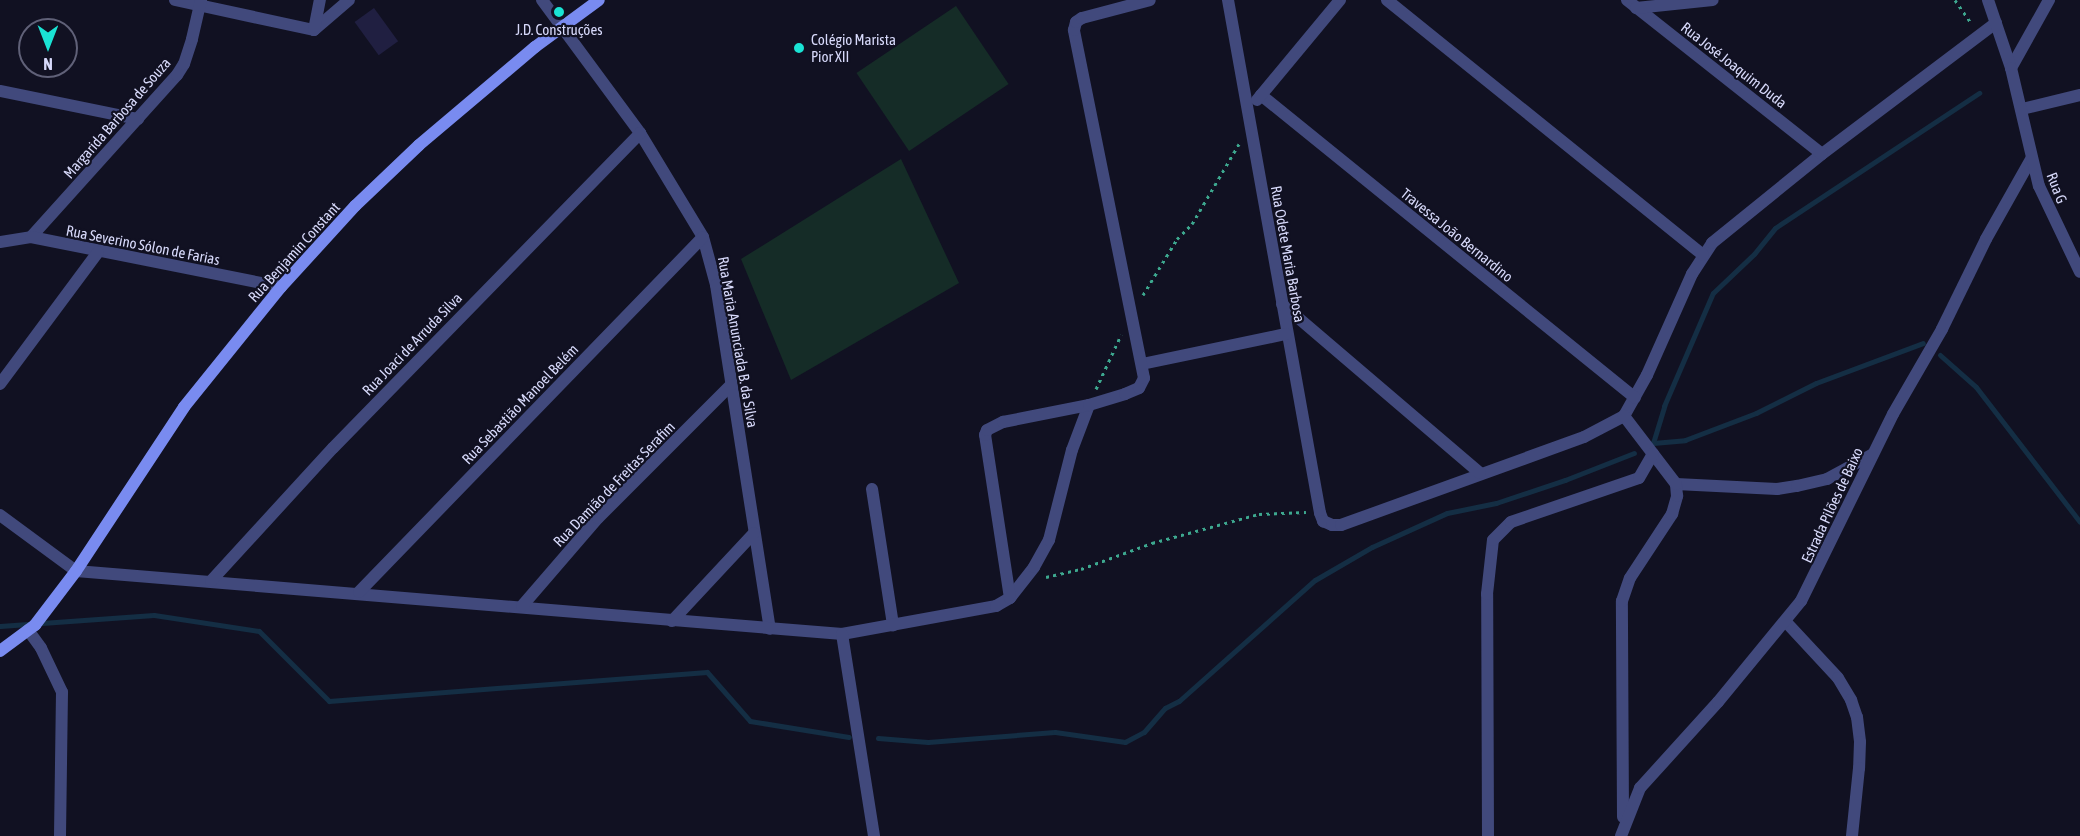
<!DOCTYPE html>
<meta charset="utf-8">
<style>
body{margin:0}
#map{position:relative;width:2080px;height:836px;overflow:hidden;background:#112;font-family:"Asap Condensed",sans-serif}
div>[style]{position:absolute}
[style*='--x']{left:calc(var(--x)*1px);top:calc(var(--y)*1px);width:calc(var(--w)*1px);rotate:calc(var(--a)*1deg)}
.green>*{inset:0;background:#152c27;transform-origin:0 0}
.stream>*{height:5px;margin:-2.5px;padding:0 2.5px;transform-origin:2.5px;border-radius:2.5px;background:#142e44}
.building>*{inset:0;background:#201f41;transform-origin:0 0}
.path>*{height:3px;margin-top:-1.5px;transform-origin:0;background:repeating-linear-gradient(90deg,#3da88f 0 3px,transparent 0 7.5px)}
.minor>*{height:12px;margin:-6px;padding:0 6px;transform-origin:6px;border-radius:6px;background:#41497c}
.tertiary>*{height:12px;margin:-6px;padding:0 6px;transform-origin:6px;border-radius:6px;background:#41497c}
.secondary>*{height:12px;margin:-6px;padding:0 6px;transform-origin:6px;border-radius:6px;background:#798bf0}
.dots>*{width:16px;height:16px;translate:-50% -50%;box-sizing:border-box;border:3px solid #112;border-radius:50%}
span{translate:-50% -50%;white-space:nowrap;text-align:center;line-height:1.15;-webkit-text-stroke:4.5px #112;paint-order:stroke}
.poi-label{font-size:15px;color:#d7d9fa}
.left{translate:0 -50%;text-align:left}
.street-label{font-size:15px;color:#d7d9fa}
.north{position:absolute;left:18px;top:18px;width:60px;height:60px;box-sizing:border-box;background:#112;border:2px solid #606178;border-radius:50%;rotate:180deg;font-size:16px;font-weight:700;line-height:24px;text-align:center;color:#d7d9fa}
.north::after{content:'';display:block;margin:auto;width:21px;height:27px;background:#1ae3d4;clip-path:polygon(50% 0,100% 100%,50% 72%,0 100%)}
</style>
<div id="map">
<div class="green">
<i style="left:956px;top:6px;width:94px;height:120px;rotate:56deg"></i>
<i style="clip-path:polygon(901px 159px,959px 283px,791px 380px,741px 259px)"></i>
</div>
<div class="stream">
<i style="--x:1940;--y:355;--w:48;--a:41.6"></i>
<i style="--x:1976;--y:387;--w:170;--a:52.4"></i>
<i style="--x:1653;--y:443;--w:32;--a:-5"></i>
<i style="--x:1685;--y:440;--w:76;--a:-20.8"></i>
<i style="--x:1756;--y:413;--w:67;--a:-26.6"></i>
<i style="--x:1816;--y:383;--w:114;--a:-20.5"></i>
<i style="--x:1650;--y:444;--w:3;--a:-18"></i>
<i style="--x:1653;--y:443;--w:39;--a:-73"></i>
<i style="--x:1664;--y:406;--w:123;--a:-66.6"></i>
<i style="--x:1713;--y:293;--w:57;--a:-43.6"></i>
<i style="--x:1754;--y:254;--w:33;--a:-51"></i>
<i style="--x:1775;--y:228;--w:245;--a:-33.5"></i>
<i style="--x:0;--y:626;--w:154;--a:-4.1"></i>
<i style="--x:154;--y:615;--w:106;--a:8.7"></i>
<i style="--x:259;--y:631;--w:99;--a:45"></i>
<i style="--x:329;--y:701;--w:379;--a:-4.4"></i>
<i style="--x:707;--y:672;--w:65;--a:48.7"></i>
<i style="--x:750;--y:721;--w:100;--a:9.2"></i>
<i style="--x:878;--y:738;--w:50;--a:4.6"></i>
<i style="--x:928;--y:742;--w:127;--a:-4.5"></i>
<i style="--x:1055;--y:732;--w:71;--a:8.1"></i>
<i style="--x:1125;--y:742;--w:21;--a:-28"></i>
<i style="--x:1144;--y:732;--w:32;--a:-49"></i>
<i style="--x:1165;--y:708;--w:16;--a:-27"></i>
<i style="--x:1179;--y:701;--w:182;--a:-41.7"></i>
<i style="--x:1315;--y:580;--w:66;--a:-30.1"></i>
<i style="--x:1372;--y:547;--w:82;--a:-24.4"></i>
<i style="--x:1447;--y:513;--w:50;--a:-11.5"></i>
<i style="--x:1496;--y:503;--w:73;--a:-18.4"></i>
<i style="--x:1565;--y:480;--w:74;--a:-21.4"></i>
</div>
<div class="building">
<i style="left:374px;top:8px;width:41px;height:24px;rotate:54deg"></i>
</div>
<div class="path">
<i style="--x:1955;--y:0;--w:29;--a:55"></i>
<i style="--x:1143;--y:295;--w:66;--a:-58.7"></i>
<i style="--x:1177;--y:239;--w:21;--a:-45"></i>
<i style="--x:1192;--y:224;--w:93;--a:-59.6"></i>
<i style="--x:1096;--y:389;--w:60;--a:-65.2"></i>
<i style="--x:1046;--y:577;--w:36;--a:-13"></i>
<i style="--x:1081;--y:569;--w:76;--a:-20.1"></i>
<i style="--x:1152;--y:543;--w:111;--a:-15.2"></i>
<i style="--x:1259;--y:514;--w:47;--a:-2.4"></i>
</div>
<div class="minor">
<i style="--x:175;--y:0;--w:142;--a:12.2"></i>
<i style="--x:542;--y:0;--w:165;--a:53.6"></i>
<i style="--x:640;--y:133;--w:122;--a:58.8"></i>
<i style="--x:703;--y:237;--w:50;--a:74.8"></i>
<i style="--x:716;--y:285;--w:348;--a:81.1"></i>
<i style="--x:1228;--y:0;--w:521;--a:79.83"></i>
<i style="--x:1320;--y:513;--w:9;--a:69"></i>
<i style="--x:1323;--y:521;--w:10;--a:24"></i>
<i style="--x:1332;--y:525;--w:9;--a:0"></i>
<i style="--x:1341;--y:525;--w:258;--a:-19.9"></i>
<i style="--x:1584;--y:437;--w:45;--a:-27.7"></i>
<i style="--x:1624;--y:416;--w:47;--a:-60.7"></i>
<i style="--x:1647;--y:375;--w:111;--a:-66"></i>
<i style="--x:1692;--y:274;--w:37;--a:-57"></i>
<i style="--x:1712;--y:243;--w:141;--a:-39"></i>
<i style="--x:1822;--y:154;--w:218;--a:-37"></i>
<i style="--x:1387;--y:0;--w:406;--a:38.9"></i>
<i style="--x:1627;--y:0;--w:248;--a:38.3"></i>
<i style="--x:1636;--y:8;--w:77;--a:-5.9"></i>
<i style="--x:314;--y:30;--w:46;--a:-40.6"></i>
<i style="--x:314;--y:30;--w:31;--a:-79"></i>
<i style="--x:2011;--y:68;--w:78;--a:-60.8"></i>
<i style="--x:0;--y:91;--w:141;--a:11.5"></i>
<i style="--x:1261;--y:95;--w:481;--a:39"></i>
<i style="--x:1257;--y:100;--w:130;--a:-50.3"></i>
<i style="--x:2022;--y:109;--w:60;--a:-13.6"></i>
<i style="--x:31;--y:237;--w:218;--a:-48"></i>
<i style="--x:177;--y:75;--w:13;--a:-58"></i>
<i style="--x:184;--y:64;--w:26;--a:-72"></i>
<i style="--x:192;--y:39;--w:40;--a:-77"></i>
<i style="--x:0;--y:242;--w:31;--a:-9"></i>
<i style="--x:31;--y:237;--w:255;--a:11.3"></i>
<i style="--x:1282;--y:304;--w:260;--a:40.5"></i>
<i style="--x:1142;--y:364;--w:147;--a:-11.8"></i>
<i style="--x:0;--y:384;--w:164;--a:-53.4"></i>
<i style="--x:1676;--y:484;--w:101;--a:2.8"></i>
<i style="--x:1777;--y:489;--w:20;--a:-9"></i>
<i style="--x:1797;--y:486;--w:31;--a:-13"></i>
<i style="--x:1827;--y:479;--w:52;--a:-28.5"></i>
<i style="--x:872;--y:489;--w:138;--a:81.2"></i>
<i style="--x:0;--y:515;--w:94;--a:36.4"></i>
<i style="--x:76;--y:571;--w:769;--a:4.7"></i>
<i style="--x:842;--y:634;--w:157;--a:-10.3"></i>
<i style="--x:996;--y:606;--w:16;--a:-30"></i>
<i style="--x:1010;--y:598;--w:39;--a:-52"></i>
<i style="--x:1034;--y:567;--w:31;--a:-61"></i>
<i style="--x:1049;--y:540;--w:93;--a:-75.7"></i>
<i style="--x:1072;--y:450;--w:48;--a:-69.3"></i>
<i style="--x:211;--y:581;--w:180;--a:-47.5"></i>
<i style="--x:333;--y:448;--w:440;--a:-45.7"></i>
<i style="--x:359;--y:592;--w:494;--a:-45.9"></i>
<i style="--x:1010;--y:598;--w:165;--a:-98.7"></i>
<i style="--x:985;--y:435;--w:5;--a:-68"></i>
<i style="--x:987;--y:430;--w:18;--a:-27"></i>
<i style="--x:1003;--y:422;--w:88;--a:-11.2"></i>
<i style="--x:1089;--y:405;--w:38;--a:-17"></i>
<i style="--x:1125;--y:394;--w:15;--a:-23"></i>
<i style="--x:1139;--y:388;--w:11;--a:-63"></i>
<i style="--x:1144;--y:378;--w:355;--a:-101.4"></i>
<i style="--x:1074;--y:30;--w:8;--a:-76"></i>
<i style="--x:1076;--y:22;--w:7;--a:-34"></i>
<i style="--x:1082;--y:18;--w:70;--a:-14.8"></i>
<i style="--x:522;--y:606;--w:116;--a:-49.2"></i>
<i style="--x:598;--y:518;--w:188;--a:-45"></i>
<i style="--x:672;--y:621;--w:120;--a:-47"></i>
<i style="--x:1786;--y:622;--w:76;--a:47.1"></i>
<i style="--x:1838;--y:678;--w:26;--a:59"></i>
<i style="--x:1851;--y:700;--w:18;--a:71"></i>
<i style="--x:1857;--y:717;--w:25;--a:83"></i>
<i style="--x:1860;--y:742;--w:26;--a:92"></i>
<i style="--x:1859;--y:768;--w:68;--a:95.9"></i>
<i style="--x:28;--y:630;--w:22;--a:54"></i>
<i style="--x:41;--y:648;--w:49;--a:64.5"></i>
<i style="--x:62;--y:692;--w:144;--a:90.8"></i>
<i style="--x:842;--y:634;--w:205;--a:81"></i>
<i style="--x:1623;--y:817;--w:216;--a:-90.3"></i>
<i style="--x:1622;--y:601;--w:24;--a:-71"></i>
<i style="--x:1630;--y:578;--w:77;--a:-56.7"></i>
<i style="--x:1672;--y:514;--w:19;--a:-74"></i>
<i style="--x:1677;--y:496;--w:12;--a:-95"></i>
<i style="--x:1676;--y:484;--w:86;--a:-127.4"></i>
<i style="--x:1488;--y:836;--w:242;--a:-90.2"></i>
<i style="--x:1487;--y:594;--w:54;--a:-83.7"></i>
<i style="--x:1493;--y:540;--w:25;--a:-45"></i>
<i style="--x:1511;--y:522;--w:135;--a:-19"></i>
<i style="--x:1639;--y:478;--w:28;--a:-60"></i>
<i style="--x:1621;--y:836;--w:52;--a:-68.4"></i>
<i style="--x:1640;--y:788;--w:116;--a:-47.8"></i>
<i style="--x:1718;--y:702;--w:131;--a:-50.6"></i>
<i style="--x:1801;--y:601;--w:208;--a:-63.8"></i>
<i style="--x:1893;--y:414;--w:98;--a:-60"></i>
<i style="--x:1942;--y:329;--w:100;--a:-63.9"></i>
<i style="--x:1986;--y:239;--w:92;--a:-60.6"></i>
</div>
<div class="tertiary">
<i style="--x:1988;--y:0;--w:72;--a:71.3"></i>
<i style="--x:2011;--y:68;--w:121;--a:76.7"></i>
<i style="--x:2039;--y:186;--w:95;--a:64.5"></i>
</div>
<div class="secondary">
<i style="--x:0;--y:651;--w:44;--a:-36.6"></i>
<i style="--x:35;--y:625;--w:68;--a:-52.8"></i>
<i style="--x:76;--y:571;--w:196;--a:-56.6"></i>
<i style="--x:184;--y:407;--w:154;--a:-51.1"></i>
<i style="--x:281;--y:287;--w:110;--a:-47.6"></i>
<i style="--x:355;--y:206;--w:88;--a:-43.6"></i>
<i style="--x:419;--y:145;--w:152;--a:-40.2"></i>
<i style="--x:535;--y:47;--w:79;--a:-36.3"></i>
</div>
<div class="dots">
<i style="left:559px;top:12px;background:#1ae3d4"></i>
<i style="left:799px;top:48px;background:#1ae3d4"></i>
</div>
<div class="poi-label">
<span style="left:559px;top:30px">J.D. Construções</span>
<span class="left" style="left:811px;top:48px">Colégio Marista<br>Pior XII</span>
</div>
<div class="street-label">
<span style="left:1734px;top:65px;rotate:38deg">Rua José Joaquim Duda</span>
<span style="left:117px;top:118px;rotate:-49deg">Margarida Barbosa de Souza</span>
<span style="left:2057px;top:188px;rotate:69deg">Rua G</span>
<span style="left:1457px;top:235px;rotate:39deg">Travessa João Bernardino</span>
<span style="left:143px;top:245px;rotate:11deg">Rua Severino Sólon de Farias</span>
<span style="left:294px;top:252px;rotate:-48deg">Rua Benjamin Constant</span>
<span style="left:1288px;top:254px;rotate:80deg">Rua Odete Maria Barbosa</span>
<span style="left:738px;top:342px;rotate:80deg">Rua Maria Anunciada B. da Silva</span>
<span style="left:412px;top:344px;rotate:-46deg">Rua Joaci de Arruda Silva</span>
<span style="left:520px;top:404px;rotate:-46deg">Rua Sebastião Manoel Belém</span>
<span style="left:614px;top:484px;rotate:-46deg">Rua Damião de Freitas Serafim</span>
<span style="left:1832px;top:505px;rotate:-65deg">Estrada Pilões de Baixo</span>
</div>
<div class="north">N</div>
</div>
